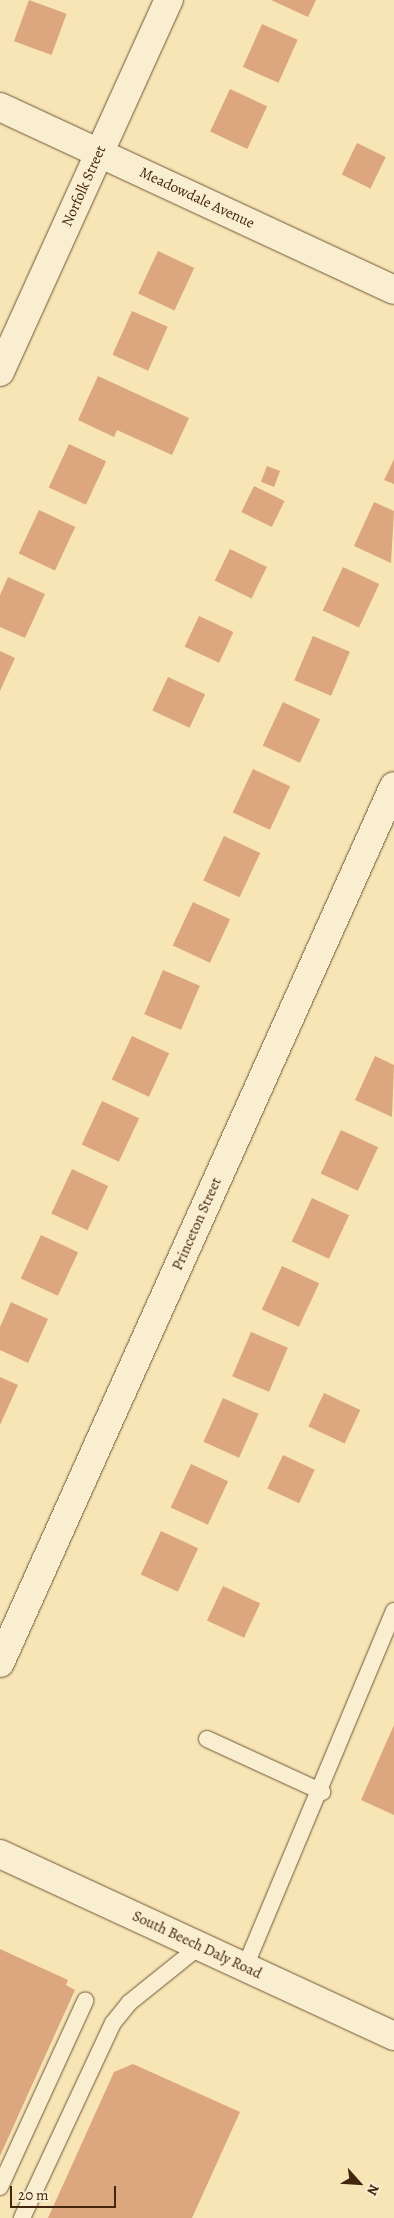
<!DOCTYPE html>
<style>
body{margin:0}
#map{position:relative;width:394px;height:2218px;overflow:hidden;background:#f7e5b6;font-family:Alegreya,serif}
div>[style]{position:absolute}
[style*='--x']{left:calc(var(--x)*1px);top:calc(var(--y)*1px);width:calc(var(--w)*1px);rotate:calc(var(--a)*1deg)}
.building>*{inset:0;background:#dca77e;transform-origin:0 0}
.roads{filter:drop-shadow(0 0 1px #705637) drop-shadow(0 0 1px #705637)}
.service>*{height:16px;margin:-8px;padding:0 8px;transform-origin:8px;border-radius:8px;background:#faeed0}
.minor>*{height:28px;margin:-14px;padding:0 14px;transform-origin:14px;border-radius:14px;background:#faeed0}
.secondary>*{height:28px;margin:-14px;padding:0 14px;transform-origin:14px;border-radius:14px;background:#faeed0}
span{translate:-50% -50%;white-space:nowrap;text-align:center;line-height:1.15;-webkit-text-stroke:4px #faeed0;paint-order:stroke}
.street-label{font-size:15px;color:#43260d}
.north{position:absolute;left:334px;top:2158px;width:50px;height:50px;-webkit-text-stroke:4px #faeed0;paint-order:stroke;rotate:116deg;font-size:14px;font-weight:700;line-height:20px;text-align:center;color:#43260d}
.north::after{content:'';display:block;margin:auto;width:18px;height:22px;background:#43260d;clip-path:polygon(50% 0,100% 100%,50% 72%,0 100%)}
.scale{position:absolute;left:10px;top:2186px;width:106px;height:22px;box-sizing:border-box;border:2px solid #43260d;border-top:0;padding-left:6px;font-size:15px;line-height:18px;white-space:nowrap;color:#43260d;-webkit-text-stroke:4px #faeed0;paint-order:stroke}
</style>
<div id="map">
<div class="building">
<i style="left:29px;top:0;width:40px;height:44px;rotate:20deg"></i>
<i style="clip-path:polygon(271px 0,316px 0,308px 17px)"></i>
<i style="left:262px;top:24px;width:39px;height:47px;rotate:24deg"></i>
<i style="left:230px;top:89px;width:41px;height:47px;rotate:25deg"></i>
<i style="left:357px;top:143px;width:32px;height:35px;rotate:26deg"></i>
<i style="left:158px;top:251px;width:40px;height:47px;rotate:25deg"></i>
<i style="left:132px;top:311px;width:39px;height:48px;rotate:24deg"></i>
<i style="clip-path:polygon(98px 376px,189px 418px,172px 455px,117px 430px,114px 437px,78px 420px)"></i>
<i style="left:69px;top:444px;width:41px;height:48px;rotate:25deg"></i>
<i style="clip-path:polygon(394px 459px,394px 484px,384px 480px)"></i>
<i style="left:267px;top:466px;width:14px;height:17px;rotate:21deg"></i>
<i style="left:254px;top:486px;width:34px;height:29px;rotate:26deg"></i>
<i style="clip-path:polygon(374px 502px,394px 511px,391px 563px,354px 546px)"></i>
<i style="left:39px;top:510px;width:40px;height:48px;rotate:25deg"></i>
<i style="left:230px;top:549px;width:41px;height:35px;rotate:26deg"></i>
<i style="left:343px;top:567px;width:40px;height:48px;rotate:25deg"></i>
<i style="clip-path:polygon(8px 577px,45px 594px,25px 638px,0 627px,0 595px)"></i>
<i style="left:199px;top:616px;width:38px;height:34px;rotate:25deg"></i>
<i style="left:313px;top:636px;width:40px;height:48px;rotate:23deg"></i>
<i style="clip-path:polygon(0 651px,15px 658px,0 691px)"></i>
<i style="left:168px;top:677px;width:41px;height:37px;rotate:25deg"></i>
<i style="left:283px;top:702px;width:41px;height:48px;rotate:25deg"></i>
<i style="left:253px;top:769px;width:41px;height:48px;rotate:25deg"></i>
<i style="left:224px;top:836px;width:40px;height:49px;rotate:25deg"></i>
<i style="left:193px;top:902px;width:41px;height:48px;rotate:25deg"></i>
<i style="left:163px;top:970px;width:40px;height:48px;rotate:23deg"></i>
<i style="left:132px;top:1036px;width:41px;height:48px;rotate:25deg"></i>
<i style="clip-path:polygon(375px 1056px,394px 1065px,392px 1117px,355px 1100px)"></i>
<i style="left:102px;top:1101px;width:41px;height:48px;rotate:25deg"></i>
<i style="left:341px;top:1130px;width:41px;height:48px;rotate:25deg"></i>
<i style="left:72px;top:1169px;width:40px;height:49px;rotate:25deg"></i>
<i style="left:312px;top:1198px;width:41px;height:48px;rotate:25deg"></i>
<i style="left:41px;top:1235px;width:41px;height:48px;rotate:25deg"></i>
<i style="left:282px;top:1266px;width:41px;height:48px;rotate:25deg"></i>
<i style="clip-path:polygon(11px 1302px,48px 1319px,28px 1363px,0 1350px,0 1327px)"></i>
<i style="left:251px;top:1332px;width:40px;height:48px;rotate:23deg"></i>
<i style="clip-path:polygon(0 1377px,18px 1385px,0 1425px)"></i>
<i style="left:324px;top:1393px;width:40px;height:37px;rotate:25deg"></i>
<i style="left:223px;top:1398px;width:39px;height:48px;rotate:24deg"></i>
<i style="left:283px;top:1455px;width:35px;height:37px;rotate:25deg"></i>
<i style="left:191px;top:1464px;width:41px;height:48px;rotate:25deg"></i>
<i style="left:161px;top:1531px;width:41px;height:48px;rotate:25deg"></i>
<i style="left:223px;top:1586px;width:41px;height:38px;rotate:25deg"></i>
<i style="clip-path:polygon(394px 1725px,394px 1815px,361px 1800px)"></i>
<i style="clip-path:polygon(0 1949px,68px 1980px,66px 1985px,75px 1990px,0 2156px)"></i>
<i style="clip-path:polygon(133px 2064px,240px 2112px,192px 2218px,48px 2218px,114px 2072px)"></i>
</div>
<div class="roads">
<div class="service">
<i style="--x:207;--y:1739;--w:127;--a:24.7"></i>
<i style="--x:245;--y:1967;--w:386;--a:-67.3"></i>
<i style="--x:0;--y:2187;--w:205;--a:-65.4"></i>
<i style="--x:22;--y:2218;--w:215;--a:-65"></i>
<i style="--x:113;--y:2023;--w:26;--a:-51"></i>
<i style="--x:129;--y:2003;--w:91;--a:-38.8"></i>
</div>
<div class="minor">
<i style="--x:0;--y:107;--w:434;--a:24.9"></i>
<i style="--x:0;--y:372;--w:409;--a:-65.6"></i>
<i style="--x:0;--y:1663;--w:961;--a:-65.81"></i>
</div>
<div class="secondary">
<i style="--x:0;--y:1854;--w:434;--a:24.8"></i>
</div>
</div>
<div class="street-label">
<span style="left:84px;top:186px;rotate:-66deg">Norfolk Street</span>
<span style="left:197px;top:198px;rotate:25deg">Meadowdale Avenue</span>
<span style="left:197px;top:1224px;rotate:-66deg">Princeton Street</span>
<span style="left:197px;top:1945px;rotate:25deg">South Beech Daly Road</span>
</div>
<div class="north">N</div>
<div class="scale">20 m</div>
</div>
